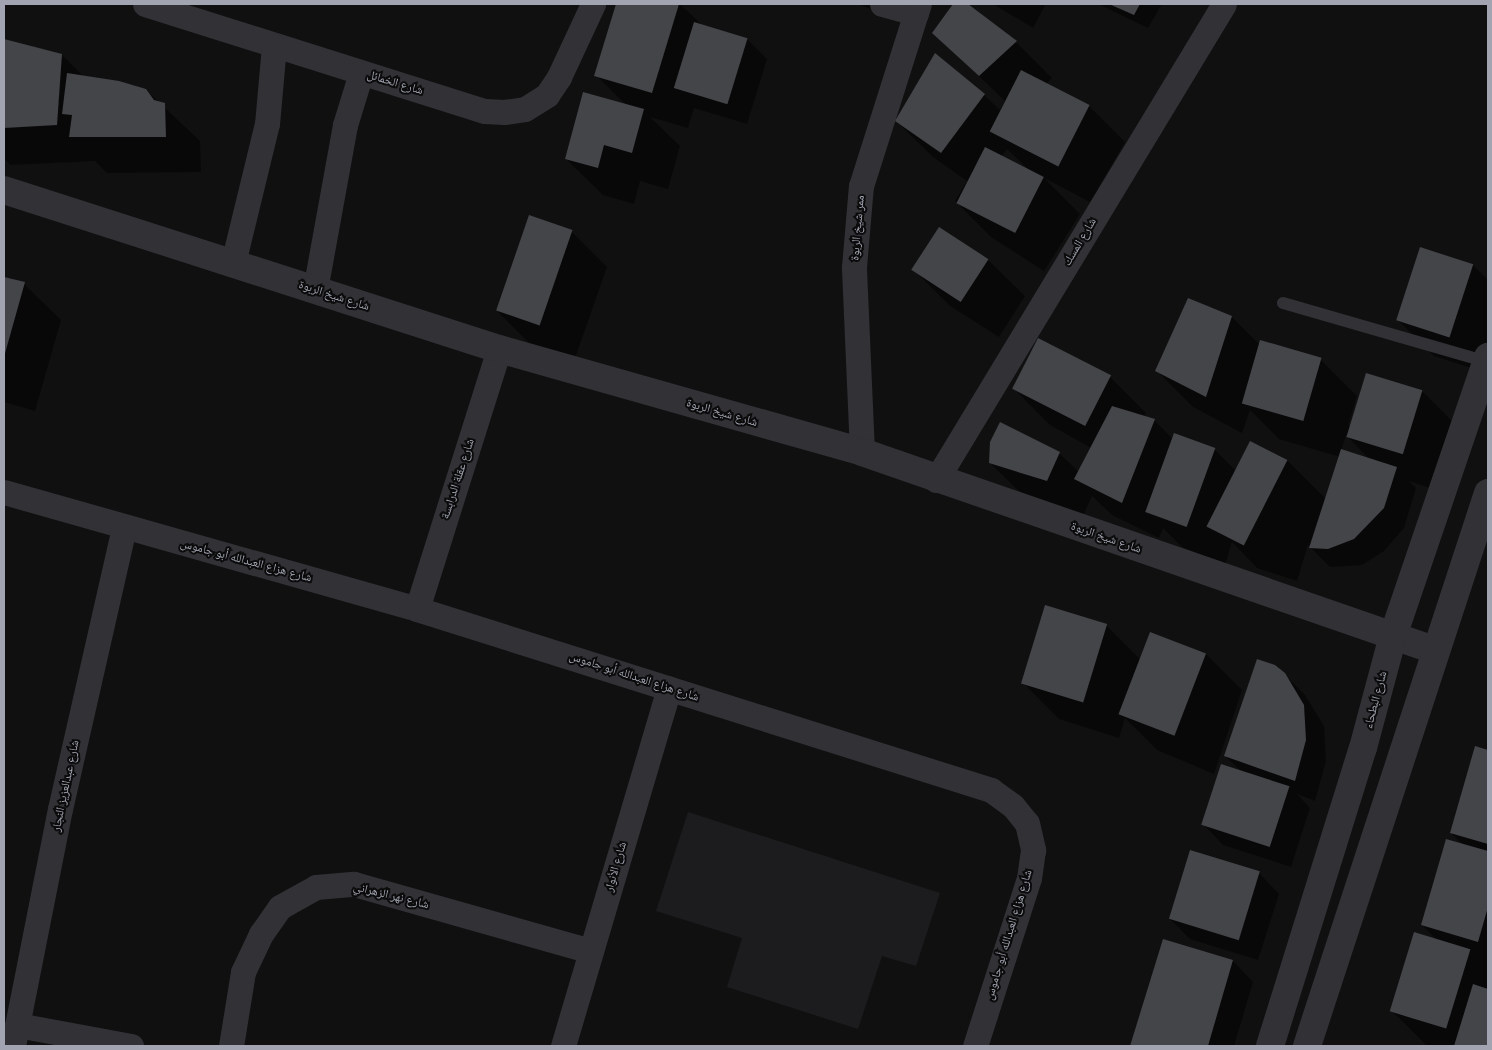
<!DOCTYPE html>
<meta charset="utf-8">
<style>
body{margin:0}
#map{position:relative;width:1492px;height:1050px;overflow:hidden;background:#101011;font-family:"DM Sans","Noto Naskh Arabic",sans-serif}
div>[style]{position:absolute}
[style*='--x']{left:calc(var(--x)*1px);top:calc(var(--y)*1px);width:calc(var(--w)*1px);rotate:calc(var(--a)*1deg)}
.built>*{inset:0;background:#1c1c1e}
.shadow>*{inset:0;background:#0007}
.building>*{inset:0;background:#444549;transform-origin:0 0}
.service>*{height:12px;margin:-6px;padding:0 6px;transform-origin:6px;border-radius:6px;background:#313136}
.minor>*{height:25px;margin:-12.5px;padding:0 12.5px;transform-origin:12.5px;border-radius:12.5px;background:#313136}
.tertiary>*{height:28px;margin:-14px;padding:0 14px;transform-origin:14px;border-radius:14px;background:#313136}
span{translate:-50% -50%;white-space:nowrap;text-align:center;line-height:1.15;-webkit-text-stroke:4px #0b0b0c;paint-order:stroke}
.street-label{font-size:12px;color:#a2a5b1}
.frame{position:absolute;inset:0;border:5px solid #a2a5b1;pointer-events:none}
</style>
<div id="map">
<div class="built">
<i style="clip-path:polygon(688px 812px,940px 893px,916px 966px,882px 956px,858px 1029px,727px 987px,742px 938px,656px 911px)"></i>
</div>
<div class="shadow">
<i style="clip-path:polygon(617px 4px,680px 4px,702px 25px,747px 39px,767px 59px,747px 124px,694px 108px,688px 128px,650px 117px,680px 146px,668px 189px,640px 181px,634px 204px,603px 195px,566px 159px,626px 105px,596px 75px)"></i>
<i style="clip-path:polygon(858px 4px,890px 4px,883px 14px)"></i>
<i style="clip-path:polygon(evenodd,955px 4px,966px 4px,1016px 42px,1052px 78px,1046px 84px,1089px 106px,1125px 142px,1090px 202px,1044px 178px,1080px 214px,1044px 271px,991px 237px,955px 201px,967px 181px,933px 157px,896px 121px,984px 95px,1000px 110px,1005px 101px,934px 33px,955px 4px,1007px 149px,1028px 169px,1001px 157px,1007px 149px)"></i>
<i style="clip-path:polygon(993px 4px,1046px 4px,1033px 28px)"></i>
<i style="clip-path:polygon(1098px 4px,1162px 4px,1148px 28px)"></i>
<i style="clip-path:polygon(4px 40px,62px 55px,84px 77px,146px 90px,200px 141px,201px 172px,107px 173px,95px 161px,10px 165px,4px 158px)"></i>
<i style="clip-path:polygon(939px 229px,988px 260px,1025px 296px,999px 337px,950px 306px,914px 270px)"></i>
<i style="clip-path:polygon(571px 231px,607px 267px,574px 361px,532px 346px,496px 310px)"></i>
<i style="clip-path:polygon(1473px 265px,1488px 280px,1487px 373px,1434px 356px,1398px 320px)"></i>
<i style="clip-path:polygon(4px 278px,24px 284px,61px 320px,35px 411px,4px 402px)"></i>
<i style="clip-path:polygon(evenodd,1232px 317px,1260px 345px,1320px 359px,1357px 396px,1348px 426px,1422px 391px,1459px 428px,1439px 491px,1409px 481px,1416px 488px,1404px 528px,1384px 551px,1362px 565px,1330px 567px,1308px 545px,1297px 581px,1257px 568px,1232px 542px,1225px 565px,1182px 547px,1163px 528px,1159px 538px,1112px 515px,1092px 496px,1083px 516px,1027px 499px,990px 463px,1059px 453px,1079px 472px,1091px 448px,1050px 425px,1014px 389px,1110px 377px,1146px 413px,1144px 417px,1154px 420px,1173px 439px,1214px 449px,1240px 475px,1288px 461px,1326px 499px,1340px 457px,1279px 439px,1250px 410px,1242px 433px,1193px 407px,1156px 370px,1232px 317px,1346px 435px,1370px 460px,1341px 450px,1346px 435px)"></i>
<i style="clip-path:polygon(1106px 625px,1141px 660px,1206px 654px,1242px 690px,1214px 774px,1157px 750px,1125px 718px,1119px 738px,1059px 719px,1023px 683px)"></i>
<i style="clip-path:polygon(1284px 674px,1305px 695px,1324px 726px,1326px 761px,1315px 801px,1297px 794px,1310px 808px,1291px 867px,1223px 845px,1203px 824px,1241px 771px,1225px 756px)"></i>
<i style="clip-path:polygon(1476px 747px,1488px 751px,1488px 1046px,1427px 1046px,1392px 1011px,1437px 940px,1422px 925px,1464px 846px,1451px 833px)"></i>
<i style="clip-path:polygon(1259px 873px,1279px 894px,1258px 960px,1190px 939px,1169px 918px)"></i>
<i style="clip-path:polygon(1164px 941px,1233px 961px,1253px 982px,1234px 1046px,1132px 1046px)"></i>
</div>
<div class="building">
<i style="clip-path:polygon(616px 4px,679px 4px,652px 93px,594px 76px)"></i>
<i style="clip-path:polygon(953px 4px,968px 4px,1017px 41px,979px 76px,932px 33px)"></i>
<i style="clip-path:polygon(1109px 4px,1140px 4px,1134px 15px)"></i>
<i style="left:694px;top:22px;width:56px;height:69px;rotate:17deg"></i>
<i style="clip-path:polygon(4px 39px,62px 54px,57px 125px,4px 128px)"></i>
<i style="clip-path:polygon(935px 53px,985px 94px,941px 153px,895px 121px)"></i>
<i style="left:1021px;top:70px;width:77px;height:69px;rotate:27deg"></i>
<i style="clip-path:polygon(67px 73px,119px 81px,146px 89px,154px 100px,165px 103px,166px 137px,69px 137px,72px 115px,62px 114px)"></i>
<i style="clip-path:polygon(583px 92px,644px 109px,632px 153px,604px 145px,598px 168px,565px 159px)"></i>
<i style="left:985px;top:147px;width:66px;height:63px;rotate:27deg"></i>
<i style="left:529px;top:215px;width:46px;height:101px;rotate:19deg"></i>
<i style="left:939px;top:227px;width:59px;height:51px;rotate:33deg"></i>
<i style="left:1420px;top:247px;width:56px;height:77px;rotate:18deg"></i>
<i style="clip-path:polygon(4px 277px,25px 282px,4px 357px)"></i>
<i style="clip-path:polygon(1188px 298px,1232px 316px,1206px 397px,1155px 371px)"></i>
<i style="left:1038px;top:338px;width:82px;height:57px;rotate:27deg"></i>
<i style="left:1260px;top:340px;width:64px;height:66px;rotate:16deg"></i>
<i style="left:1366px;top:373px;width:59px;height:67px;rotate:17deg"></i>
<i style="clip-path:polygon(1112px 406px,1155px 419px,1122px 503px,1074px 479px)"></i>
<i style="clip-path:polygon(1000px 422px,1060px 452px,1047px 481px,989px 463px,990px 442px)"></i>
<i style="left:1174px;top:433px;width:44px;height:84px;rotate:20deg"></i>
<i style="left:1250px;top:441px;width:42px;height:96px;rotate:27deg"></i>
<i style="clip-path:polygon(1341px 449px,1397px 467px,1384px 508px,1354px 539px,1328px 549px,1309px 548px)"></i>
<i style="left:1045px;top:605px;width:65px;height:82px;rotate:17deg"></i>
<i style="left:1150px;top:632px;width:60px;height:88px;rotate:21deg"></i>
<i style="clip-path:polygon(1257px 659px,1275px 665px,1285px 673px,1304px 705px,1306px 740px,1295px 781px,1224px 756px)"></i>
<i style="clip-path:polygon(1475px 746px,1488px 750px,1488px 844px,1450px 833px)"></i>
<i style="left:1221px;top:764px;width:72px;height:64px;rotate:18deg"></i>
<i style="clip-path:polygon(1446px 839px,1488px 851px,1488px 907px,1478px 942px,1421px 925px)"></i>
<i style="left:1190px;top:850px;width:73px;height:72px;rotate:17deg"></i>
<i style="left:1414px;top:932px;width:59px;height:83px;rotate:17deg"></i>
<i style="clip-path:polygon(1163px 939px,1233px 960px,1208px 1046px,1130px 1046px)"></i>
<i style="clip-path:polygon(1473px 984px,1488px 989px,1488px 1046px,1454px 1046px)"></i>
</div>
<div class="service">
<i style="--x:1283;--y:303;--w:212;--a:16.1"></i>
</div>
<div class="minor">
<i style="--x:145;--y:4;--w:356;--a:17.5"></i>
<i style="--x:485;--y:111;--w:19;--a:3"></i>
<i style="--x:504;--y:112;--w:21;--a:-8"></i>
<i style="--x:525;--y:109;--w:26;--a:-32"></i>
<i style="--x:547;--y:95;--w:22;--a:-56"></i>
<i style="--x:559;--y:77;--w:81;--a:-65"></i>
<i style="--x:882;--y:4;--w:35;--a:15"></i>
<i style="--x:916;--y:13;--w:9;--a:-72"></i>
<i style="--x:233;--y:263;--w:143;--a:-76.3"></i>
<i style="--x:267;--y:124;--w:78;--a:-84.9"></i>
<i style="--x:315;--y:290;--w:168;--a:-79.7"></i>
<i style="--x:345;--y:125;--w:54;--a:-72.9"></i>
<i style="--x:862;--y:452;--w:185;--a:-92.5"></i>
<i style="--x:854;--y:267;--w:81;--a:-85.1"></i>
<i style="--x:861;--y:186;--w:182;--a:-72.4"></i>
<i style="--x:936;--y:480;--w:556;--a:-58.82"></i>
<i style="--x:4;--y:492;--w:429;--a:15.8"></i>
<i style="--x:417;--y:609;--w:602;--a:17.5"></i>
<i style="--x:991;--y:790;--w:27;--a:36"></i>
<i style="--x:1013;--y:806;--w:22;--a:51"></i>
<i style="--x:1027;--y:823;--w:28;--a:77"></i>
<i style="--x:1033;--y:850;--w:28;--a:98"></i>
<i style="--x:1029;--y:878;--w:176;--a:107.8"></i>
<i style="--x:417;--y:609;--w:273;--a:-72.5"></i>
<i style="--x:17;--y:1025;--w:116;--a:10.4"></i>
<i style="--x:13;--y:1046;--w:242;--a:-78.8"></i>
<i style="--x:60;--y:809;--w:288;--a:-77.2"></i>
<i style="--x:231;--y:1046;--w:75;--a:-80.8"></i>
<i style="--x:243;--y:972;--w:42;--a:-64.7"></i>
<i style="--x:261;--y:934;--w:33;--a:-55"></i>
<i style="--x:280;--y:907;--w:41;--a:-29.1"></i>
<i style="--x:316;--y:887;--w:38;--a:-5"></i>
<i style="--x:354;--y:884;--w:246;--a:15.8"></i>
<i style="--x:563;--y:1046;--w:373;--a:-73.5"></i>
</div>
<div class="tertiary">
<i style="--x:4;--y:190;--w:520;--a:17.81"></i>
<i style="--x:499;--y:349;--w:377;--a:15.8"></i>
<i style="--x:862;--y:452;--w:605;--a:19.09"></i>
<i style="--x:1270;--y:1046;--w:312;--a:-72.7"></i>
<i style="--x:1363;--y:748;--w:116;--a:-75"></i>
<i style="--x:1393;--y:636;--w:295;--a:-71.2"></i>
<i style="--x:1307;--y:1046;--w:582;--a:-71.88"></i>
</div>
<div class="street-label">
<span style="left:395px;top:83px;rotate:17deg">شارع الخمائل</span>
<span style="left:858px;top:228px;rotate:-85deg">ممر شيخ الربوة</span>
<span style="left:1080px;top:242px;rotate:-59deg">شارع المسك</span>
<span style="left:334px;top:296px;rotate:18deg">شارع شيخ الربوة</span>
<span style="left:722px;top:413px;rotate:16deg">شارع شيخ الربوة</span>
<span style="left:458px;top:479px;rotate:-72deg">شارع عقلة الدرابسة</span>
<span style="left:1106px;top:538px;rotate:19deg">شارع شيخ الربوة</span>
<span style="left:246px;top:561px;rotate:15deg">شارع هزاع العبدالله أبو جاموس</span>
<span style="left:634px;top:677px;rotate:18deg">شارع هزاع العبدالله أبو جاموس</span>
<span style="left:1376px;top:700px;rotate:-75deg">شارع البطحاء</span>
<span style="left:66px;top:786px;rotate:-78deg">شارع عبدالعزيز النجار</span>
<span style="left:616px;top:867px;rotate:-74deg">شارع الأنوار</span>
<span style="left:391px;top:896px;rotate:14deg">شارع نهر الزهراني</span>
<span style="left:1009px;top:935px;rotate:-73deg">شارع هزاع العبدالله أبو جاموس</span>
</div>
<div class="frame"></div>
</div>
